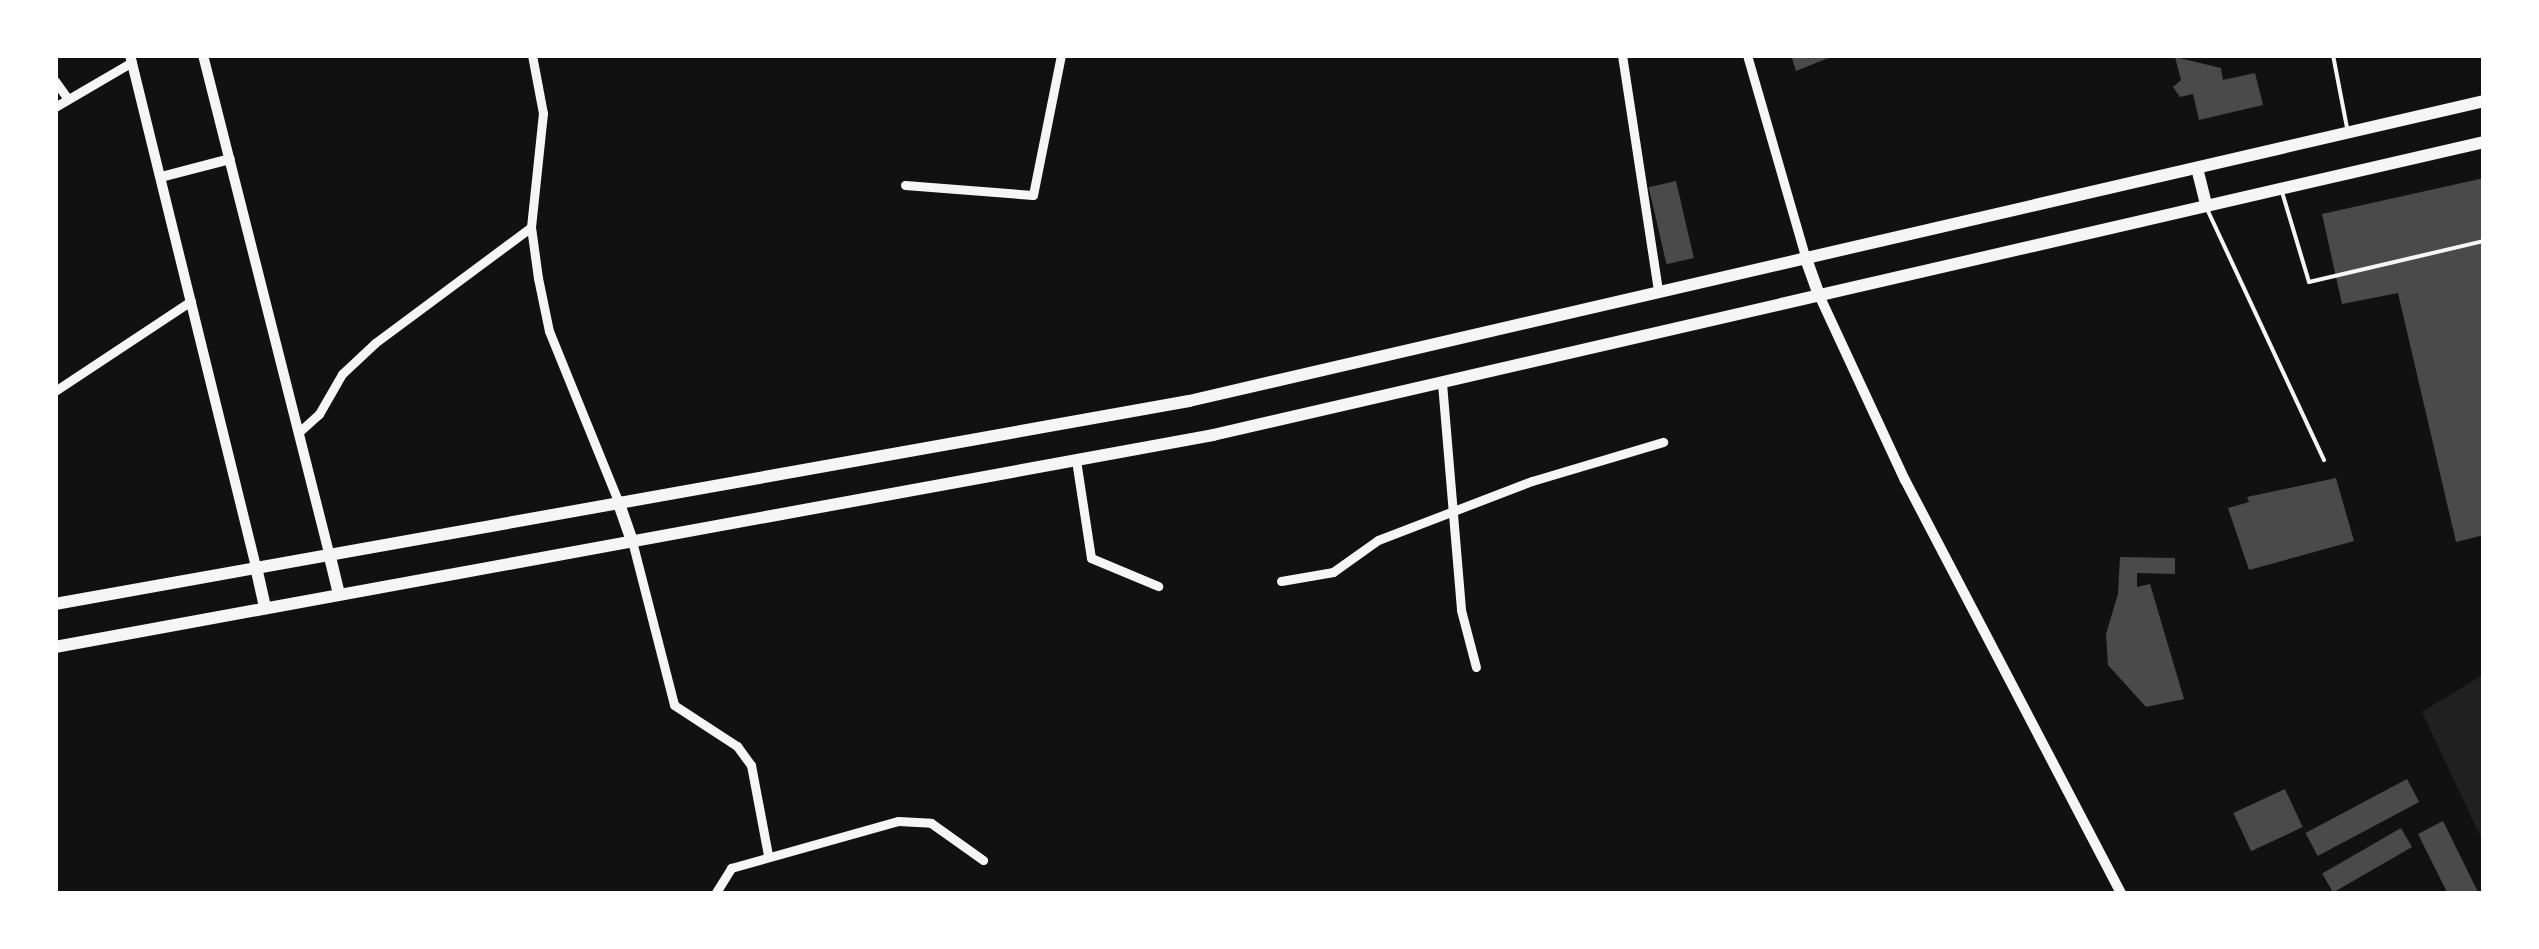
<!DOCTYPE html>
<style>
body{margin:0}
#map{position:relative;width:2539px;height:949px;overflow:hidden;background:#111;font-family:Barlow,sans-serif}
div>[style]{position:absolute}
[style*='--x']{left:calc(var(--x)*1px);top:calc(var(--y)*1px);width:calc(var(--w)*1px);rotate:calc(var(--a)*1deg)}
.green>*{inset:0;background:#202020}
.building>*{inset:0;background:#4a4a4a;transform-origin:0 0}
.service>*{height:4px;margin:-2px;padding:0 2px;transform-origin:2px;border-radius:2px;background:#f5f5f5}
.minor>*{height:9px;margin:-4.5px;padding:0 4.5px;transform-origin:4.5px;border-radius:4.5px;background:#f5f5f5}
.tertiary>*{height:10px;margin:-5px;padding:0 5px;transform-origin:5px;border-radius:5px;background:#f5f5f5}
.primary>*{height:12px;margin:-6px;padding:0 6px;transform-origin:6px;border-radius:6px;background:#f5f5f5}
span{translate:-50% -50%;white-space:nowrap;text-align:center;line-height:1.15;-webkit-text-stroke:10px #fff;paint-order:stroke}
.frame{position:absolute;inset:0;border:58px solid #fff;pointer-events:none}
</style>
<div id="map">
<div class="green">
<i style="clip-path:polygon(2484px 674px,2484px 844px,2422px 712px)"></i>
</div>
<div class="building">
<i style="clip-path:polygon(1791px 55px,1836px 55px,1796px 71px)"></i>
<i style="clip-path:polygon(2175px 57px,2221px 68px,2223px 80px,2255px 73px,2263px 105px,2199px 120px,2193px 94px,2180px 97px,2173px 87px,2181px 80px)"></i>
<i style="clip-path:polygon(2484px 178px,2484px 535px,2456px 542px,2398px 293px,2342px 304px,2322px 214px)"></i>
<i style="left:1676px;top:181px;width:79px;height:28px;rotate:77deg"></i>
<i style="clip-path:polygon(2336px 478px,2354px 541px,2249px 570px,2228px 508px,2249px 502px,2247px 497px)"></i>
<i style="clip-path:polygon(2120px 557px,2175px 558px,2175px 574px,2137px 573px,2137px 587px,2150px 584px,2184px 699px,2146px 707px,2108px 665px,2106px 634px,2118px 594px)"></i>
<i style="left:2407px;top:779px;width:26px;height:115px;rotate:62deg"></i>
<i style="left:2285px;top:789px;width:42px;height:57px;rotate:65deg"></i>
<i style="clip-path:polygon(2443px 821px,2479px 894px,2448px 894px,2418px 834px)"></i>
<i style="left:2401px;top:828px;width:22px;height:91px;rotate:60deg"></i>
</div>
<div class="service">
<i style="--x:2333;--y:55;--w:74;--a:79.1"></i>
<i style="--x:2282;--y:192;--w:94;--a:73.3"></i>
<i style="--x:2309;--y:282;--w:180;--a:-13.2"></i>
<i style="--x:2207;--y:209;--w:277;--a:65"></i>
</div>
<div class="minor">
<i style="--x:532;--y:55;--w:59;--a:79.3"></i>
<i style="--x:543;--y:113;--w:115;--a:96"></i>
<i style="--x:531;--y:227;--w:51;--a:82.2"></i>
<i style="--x:538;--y:278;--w:54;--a:78.3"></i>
<i style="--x:549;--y:331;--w:183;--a:67.9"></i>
<i style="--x:1622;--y:55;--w:238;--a:81.3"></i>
<i style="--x:1747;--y:55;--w:209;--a:73.9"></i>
<i style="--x:55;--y:81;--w:22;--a:54"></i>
<i style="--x:55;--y:107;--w:89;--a:-30.3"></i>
<i style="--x:905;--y:185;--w:128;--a:4.5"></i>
<i style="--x:1033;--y:195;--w:143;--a:-78.7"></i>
<i style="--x:1442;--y:383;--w:228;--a:85.2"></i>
<i style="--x:1461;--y:610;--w:59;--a:75.3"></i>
<i style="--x:55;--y:391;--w:163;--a:-33.5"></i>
<i style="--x:299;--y:432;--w:27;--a:-42"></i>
<i style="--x:319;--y:414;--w:46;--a:-60.1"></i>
<i style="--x:342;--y:374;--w:45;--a:-43.2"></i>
<i style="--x:375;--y:343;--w:194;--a:-36.6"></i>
<i style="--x:1076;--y:460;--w:99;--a:81.3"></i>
<i style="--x:1091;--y:558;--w:73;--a:22.7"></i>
<i style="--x:632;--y:541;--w:169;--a:75.6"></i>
<i style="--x:674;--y:705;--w:75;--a:33.1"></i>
<i style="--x:737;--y:746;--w:24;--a:54"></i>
<i style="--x:751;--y:765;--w:92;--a:79.3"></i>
<i style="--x:1281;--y:581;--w:53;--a:-9.8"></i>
<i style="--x:1333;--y:572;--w:55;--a:-35.4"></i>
<i style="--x:1378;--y:540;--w:165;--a:-21"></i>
<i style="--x:1532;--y:481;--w:137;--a:-16.6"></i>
<i style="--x:715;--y:894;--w:31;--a:-58"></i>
<i style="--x:731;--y:868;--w:173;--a:-15.7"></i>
<i style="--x:898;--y:821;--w:33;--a:3"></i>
<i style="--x:931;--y:823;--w:64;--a:35.4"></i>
</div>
<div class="tertiary">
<i style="--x:130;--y:55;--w:527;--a:76.17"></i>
<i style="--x:203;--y:55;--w:514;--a:75.8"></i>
<i style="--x:161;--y:177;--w:71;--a:-14.6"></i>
<i style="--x:1819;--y:295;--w:204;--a:65.1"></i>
<i style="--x:1905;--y:480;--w:467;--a:62.4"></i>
</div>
<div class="primary">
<i style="--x:2197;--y:168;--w:38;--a:76"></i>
<i style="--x:1805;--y:256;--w:41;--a:70.3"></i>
<i style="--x:618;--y:501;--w:42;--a:70.7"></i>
<i style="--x:329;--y:553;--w:42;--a:76.3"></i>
<i style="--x:256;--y:567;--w:41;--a:77.3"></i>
<i style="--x:55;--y:604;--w:1152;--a:-10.15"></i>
<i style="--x:1189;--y:401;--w:1329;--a:-13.04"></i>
<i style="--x:55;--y:647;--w:1177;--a:-10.37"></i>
<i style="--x:1213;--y:435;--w:1304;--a:-12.98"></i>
</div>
<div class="frame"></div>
</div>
